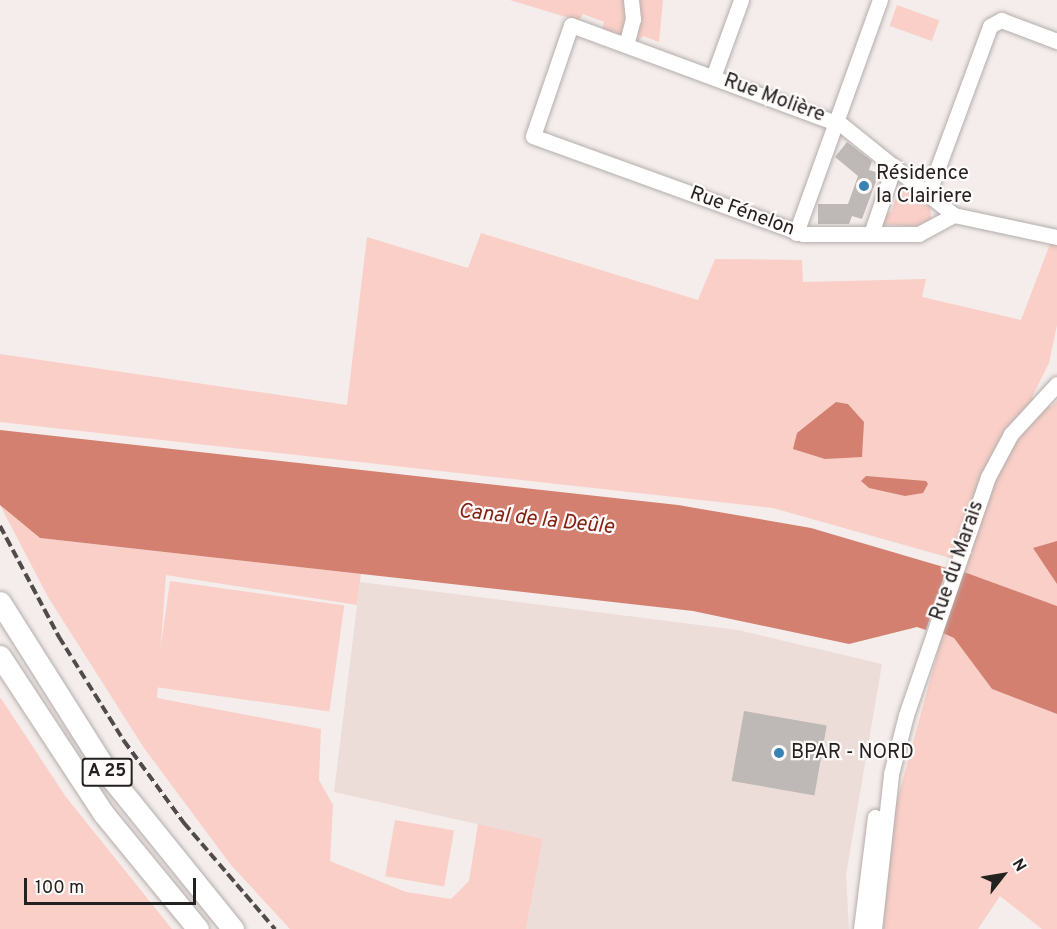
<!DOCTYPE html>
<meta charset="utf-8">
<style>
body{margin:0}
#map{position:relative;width:1057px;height:929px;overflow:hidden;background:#f4edeb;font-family:Overpass,sans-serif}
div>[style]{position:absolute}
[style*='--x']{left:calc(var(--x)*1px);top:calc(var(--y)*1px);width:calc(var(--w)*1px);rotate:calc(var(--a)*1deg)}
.built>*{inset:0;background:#ecddd9}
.green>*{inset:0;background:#f9cfc7;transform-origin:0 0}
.water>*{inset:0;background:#d38071}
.building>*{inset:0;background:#beb8b6;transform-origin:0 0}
.roads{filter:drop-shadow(0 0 2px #b4adac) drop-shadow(0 0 2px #b4adac)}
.minor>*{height:15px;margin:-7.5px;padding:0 7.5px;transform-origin:7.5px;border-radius:7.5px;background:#fff}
.highway>*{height:21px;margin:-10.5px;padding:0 10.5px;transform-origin:10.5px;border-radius:10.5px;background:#fff}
.rail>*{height:4px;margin-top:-2px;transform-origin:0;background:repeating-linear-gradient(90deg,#4f4b4b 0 9px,transparent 0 13.5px)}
.dots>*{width:16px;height:16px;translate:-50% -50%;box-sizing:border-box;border:3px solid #fffbfa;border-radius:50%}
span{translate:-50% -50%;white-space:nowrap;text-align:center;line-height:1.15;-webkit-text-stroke:4.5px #fffbfa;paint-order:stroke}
.shield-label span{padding:2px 4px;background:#fffbfa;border:2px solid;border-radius:4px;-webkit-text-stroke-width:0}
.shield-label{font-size:18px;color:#242121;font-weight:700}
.street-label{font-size:20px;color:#242121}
.poi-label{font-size:20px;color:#242121}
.left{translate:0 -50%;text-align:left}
.water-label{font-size:21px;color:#832012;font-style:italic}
.north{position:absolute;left:973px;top:845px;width:60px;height:60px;-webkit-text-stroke:4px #fffbfa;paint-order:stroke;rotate:59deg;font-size:16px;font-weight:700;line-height:24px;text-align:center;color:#242121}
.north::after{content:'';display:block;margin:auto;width:21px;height:27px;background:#242121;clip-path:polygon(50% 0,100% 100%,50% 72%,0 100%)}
.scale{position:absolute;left:24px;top:878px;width:172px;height:27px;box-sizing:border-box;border:3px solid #242121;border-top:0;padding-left:8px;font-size:18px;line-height:21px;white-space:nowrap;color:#242121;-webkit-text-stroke:4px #fffbfa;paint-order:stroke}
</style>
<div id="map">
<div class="built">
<i style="clip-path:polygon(360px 582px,738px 630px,882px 664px,846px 875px,849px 929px,526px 929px,543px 839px,334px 792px)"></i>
</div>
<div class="green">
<i style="clip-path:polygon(510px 0,626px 0,624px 32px,618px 36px,602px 30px,604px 22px,583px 14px,579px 21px)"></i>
<i style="clip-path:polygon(638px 0,663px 0,659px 42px,643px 36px,638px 41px)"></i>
<i style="left:897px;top:5px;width:45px;height:22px;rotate:20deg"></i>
<i style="clip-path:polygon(902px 181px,930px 204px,931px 219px,923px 227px,881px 224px,880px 215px,891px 212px)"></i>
<i style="clip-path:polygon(481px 233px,698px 300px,715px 259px,802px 260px,803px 282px,926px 279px,922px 297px,1021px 320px,1050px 244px,1057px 244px,1057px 325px,1049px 363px,1032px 397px,1051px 407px,1057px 401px,1057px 606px,971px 576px,964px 572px,968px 563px,773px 508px,0 422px,0 354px,347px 405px,367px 237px,468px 268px)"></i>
<i style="clip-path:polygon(0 505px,40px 538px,361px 574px,357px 605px,166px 575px,157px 698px,321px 729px,319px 780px,333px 805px,330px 861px,406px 892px,451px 899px,469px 881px,478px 824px,543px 839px,526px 929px,290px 929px,231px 865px,144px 748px,48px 597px)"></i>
<i style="left:170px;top:581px;width:176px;height:107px;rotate:8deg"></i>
<i style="clip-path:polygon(943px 633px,954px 637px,992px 689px,1057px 714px,1057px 929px,1042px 929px,1000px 896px,978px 929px,883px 929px,894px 812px)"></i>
<i style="clip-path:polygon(0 697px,66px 797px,172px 929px,0 929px)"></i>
<i style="left:395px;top:820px;width:60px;height:57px;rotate:10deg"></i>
</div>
<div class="water">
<i style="clip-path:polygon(836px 402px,848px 404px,864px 422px,862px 457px,825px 459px,793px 449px,797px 433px)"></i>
<i style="clip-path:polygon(0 430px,678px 505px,811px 528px,947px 568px,926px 630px,917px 627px,849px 644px,693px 611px,40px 538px,0 505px)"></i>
<i style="clip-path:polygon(866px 476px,926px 481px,928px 484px,923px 493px,905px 496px,869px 488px,861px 481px)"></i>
<i style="clip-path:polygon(1057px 541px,1057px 584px,1033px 548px)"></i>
<i style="clip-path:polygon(964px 572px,1057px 606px,1057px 714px,992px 689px,954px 638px,943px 633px)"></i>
</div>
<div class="building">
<i style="clip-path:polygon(847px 142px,872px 161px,869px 170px,879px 173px,862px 219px,852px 216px,849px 224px,818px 224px,818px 204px,848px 204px,858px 176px,835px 157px)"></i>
<i style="left:744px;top:711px;width:84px;height:71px;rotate:10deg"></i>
</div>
<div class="roads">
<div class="minor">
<i style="--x:626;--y:45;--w:27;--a:-75"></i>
<i style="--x:633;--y:19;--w:19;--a:-96"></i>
<i style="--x:713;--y:77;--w:82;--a:-70"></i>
<i style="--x:928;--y:194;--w:179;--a:-69.7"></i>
<i style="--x:990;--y:26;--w:13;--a:-29"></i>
<i style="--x:1001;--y:20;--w:60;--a:20.6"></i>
<i style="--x:954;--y:215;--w:40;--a:152"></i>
<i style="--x:919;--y:234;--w:116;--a:180"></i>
<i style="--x:803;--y:234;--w:287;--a:-160.1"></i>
<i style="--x:533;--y:136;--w:117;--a:-71.1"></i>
<i style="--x:571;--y:25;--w:289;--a:20.3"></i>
<i style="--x:842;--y:125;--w:144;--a:38.8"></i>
<i style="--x:954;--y:215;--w:105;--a:12.1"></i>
<i style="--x:796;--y:233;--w:248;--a:-70.2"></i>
<i style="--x:871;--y:234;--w:72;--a:-71.3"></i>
<i style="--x:861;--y:929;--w:113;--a:-82.9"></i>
<i style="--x:874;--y:929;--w:156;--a:-83.7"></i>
<i style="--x:891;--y:774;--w:61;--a:-75.7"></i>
<i style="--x:906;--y:715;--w:252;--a:-71"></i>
<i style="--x:988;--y:477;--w:49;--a:-61.9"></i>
<i style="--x:1011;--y:434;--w:68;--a:-47.4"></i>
</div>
<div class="highway">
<i style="--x:0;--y:602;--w:209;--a:57.7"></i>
<i style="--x:112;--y:779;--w:193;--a:51.1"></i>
<i style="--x:0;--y:656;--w:188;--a:56.7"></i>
<i style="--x:103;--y:813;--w:150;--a:50.7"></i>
</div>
</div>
<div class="rail">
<i style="--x:0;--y:526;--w:126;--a:62"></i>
<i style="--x:59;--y:637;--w:123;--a:58"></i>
<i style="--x:124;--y:741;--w:102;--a:53.8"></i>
<i style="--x:184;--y:823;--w:140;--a:49.4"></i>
</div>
<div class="dots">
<i style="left:864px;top:186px;background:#3783b6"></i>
<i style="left:779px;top:753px;background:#3783b6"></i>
</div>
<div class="shield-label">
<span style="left:107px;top:772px">A 25</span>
</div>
<div class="street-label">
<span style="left:774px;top:99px;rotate:20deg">Rue Molière</span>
<span style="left:742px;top:212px;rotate:20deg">Rue Fénelon</span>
<span style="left:958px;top:561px;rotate:-71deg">Rue du Marais</span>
</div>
<div class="poi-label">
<span class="left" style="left:876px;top:186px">Résidence<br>la Clairiere</span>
<span class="left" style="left:791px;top:753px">BPAR - NORD</span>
</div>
<div class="water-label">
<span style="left:536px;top:520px;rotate:6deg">Canal de la Deûle</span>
</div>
<div class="north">N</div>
<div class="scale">100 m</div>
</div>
